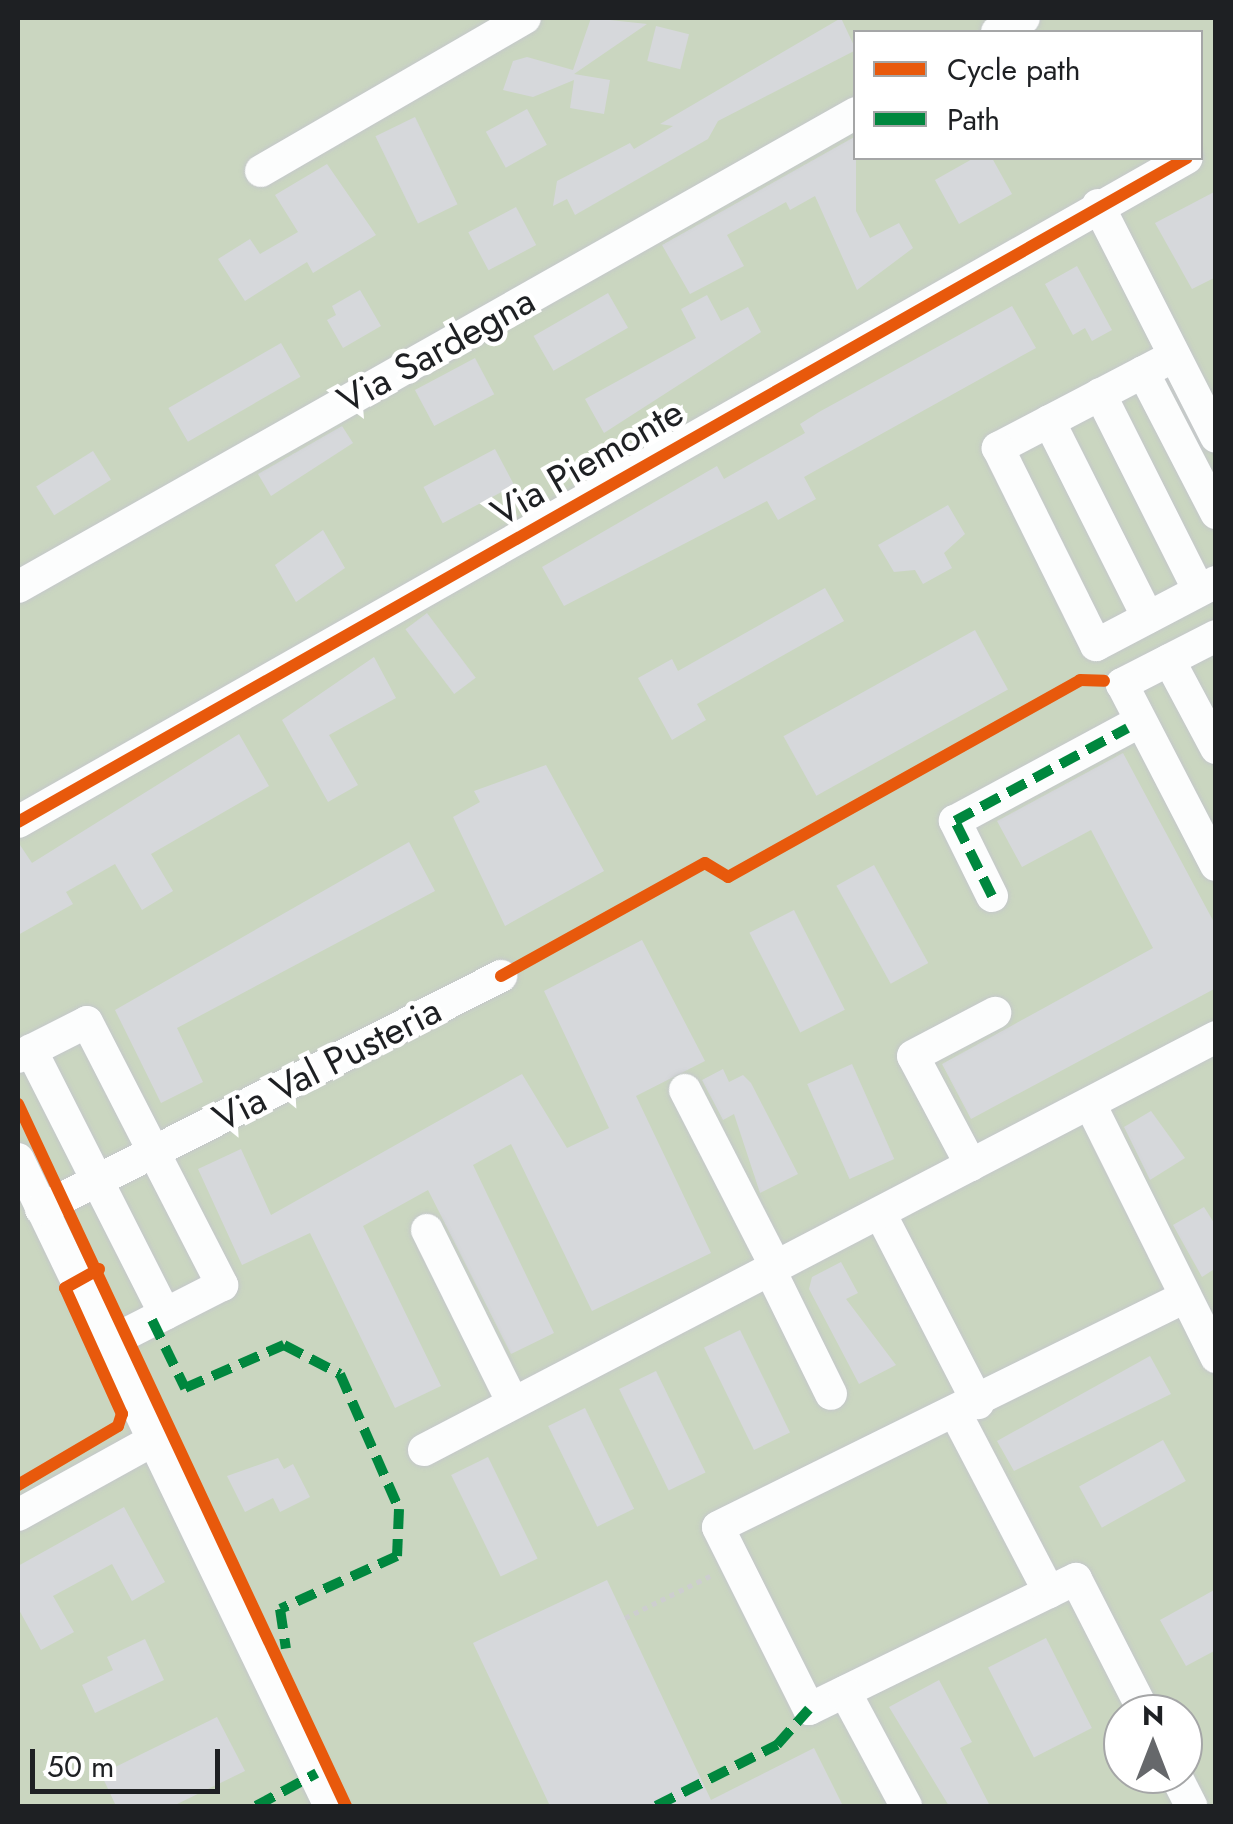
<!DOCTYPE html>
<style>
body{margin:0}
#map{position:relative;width:1233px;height:1824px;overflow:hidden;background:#eceff2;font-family:Jost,sans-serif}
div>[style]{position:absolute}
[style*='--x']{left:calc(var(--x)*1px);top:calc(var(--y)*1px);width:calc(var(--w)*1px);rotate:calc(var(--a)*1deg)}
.forest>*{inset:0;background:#cad6c0}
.building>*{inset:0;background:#d6d8db;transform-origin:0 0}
.path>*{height:5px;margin-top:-2.5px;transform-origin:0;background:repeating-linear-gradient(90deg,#cdcecf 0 5px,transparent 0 10px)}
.roads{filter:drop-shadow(0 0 2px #c4c7ca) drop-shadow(0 0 2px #c4c7ca)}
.minor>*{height:32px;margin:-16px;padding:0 16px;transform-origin:16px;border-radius:16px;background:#fcfdfd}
.quiet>*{height:10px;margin-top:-5px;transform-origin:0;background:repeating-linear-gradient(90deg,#00873e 0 20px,transparent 0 30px)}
.cycleway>*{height:12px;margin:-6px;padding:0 6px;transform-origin:6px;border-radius:6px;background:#e8590c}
span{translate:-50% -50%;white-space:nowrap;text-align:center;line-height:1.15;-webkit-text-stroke:9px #fff;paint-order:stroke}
.street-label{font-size:38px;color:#1e2023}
.frame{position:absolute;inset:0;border:20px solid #1e2023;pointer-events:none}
.legend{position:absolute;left:853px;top:30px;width:350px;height:130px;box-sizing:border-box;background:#fff;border:2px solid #a5a6a7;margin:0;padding:12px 18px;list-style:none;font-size:30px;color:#1e2023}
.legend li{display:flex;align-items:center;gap:20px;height:50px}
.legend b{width:50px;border:2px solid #a5a6a7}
.north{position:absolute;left:1103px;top:1694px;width:100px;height:100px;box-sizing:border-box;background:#fff;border:2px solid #a5a6a7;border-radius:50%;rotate:0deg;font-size:28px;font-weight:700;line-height:40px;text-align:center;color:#1e2023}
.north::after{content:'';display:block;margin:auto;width:35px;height:45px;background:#66686b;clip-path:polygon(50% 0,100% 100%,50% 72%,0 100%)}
.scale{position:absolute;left:30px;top:1749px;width:190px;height:45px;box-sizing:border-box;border:5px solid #1e2023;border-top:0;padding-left:12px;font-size:30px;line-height:35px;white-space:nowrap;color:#1e2023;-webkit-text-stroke:8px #fff;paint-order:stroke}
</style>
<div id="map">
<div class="forest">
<i style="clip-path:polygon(evenodd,18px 18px,1215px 18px,1215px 1806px,18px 1806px,18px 18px,856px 32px,1200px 32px,1200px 158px,856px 158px,856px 32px,18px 18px,1123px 1714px,1183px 1714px,1183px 1774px,1123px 1774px,1123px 1714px)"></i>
</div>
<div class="building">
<i style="clip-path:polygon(591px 18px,647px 24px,574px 74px,610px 80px,604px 114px,570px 108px,574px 80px,533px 97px,503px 90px,513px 61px,527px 57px,573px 70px)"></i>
<i style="clip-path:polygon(841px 18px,856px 50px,718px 121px,708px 139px,575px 215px,567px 199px,553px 206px,557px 181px,630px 143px,634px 149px,673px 126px,660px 124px)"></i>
<i style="left:656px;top:26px;width:34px;height:36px;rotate:14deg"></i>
<i style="left:527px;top:109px;width:41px;height:47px;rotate:61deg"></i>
<i style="left:415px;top:117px;width:97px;height:44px;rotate:64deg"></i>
<i style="clip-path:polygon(856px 136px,856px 211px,870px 238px,899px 223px,913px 248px,857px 290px,815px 196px,790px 210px,786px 202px,727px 235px,744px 266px,690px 294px,662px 245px)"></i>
<i style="clip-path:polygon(974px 158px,992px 158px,1012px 194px,959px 224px,935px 180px)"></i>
<i style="clip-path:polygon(327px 164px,376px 235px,313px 273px,307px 262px,245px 301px,218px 259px,250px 239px,260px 254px,298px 232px,275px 195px)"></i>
<i style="clip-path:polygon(1216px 191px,1216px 277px,1192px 289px,1155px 223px)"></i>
<i style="left:516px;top:207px;width:43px;height:54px;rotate:62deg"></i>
<i style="clip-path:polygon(1077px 266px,1112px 330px,1092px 341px,1085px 328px,1073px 335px,1045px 284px)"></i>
<i style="clip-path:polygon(360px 290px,381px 326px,343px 348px,327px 320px,336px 315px,332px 306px)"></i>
<i style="left:608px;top:293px;width:40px;height:86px;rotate:60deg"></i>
<i style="clip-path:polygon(707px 295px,721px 321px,748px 307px,761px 332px,604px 433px,585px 399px,696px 338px,681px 309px)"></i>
<i style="clip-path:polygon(1012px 306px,1036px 348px,804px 477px,816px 499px,778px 520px,767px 501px,564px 606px,542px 567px,717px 466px,724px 479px,805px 433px,800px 424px,819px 412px)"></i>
<i style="left:281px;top:343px;width:39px;height:130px;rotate:60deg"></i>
<i style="left:475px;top:358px;width:41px;height:68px;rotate:62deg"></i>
<i style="clip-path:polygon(342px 426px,353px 443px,271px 496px,258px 474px)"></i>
<i style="left:495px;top:449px;width:41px;height:81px;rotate:62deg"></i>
<i style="left:93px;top:451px;width:34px;height:67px;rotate:58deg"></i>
<i style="clip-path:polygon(948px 505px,965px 534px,944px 553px,952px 568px,923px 584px,915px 570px,894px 572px,878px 545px)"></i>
<i style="clip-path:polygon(323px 530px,345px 568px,296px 602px,275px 565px)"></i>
<i style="clip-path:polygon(825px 588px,844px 621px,697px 704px,706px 720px,672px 740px,638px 678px,672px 659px,678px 671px)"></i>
<i style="left:427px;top:613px;width:81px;height:27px;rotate:53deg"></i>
<i style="left:975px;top:630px;width:68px;height:219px;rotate:61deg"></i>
<i style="clip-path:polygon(374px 657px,396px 698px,329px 735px,358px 785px,328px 802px,282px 720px)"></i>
<i style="clip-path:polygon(239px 734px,269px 786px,151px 854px,173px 891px,142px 910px,115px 864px,66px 892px,73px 904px,18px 935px,18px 842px,32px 863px)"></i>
<i style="clip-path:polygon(1123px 753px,1216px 926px,1216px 988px,971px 1119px,942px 1064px,1153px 948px,1091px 830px,1022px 867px,997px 821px)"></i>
<i style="clip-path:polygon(546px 765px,604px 871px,505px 926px,453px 817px,480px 802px,474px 791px)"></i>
<i style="clip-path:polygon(409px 842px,435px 891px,177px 1028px,203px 1082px,161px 1103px,115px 1010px)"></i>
<i style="left:874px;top:865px;width:112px;height:43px;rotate:61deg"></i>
<i style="left:794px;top:910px;width:112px;height:50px;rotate:63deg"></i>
<i style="clip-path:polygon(642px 940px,705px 1061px,636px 1096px,711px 1253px,592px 1311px,511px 1144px,473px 1165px,554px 1333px,511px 1354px,428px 1190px,363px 1226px,441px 1386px,395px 1408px,310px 1233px,242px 1265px,198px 1169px,241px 1149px,271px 1215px,522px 1074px,567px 1148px,609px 1128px,544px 991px)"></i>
<i style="left:852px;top:1064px;width:104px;height:49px;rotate:66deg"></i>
<i style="clip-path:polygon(723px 1069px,729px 1082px,743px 1075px,751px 1083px,798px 1174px,760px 1193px,734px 1114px,723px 1120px,702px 1080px)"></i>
<i style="clip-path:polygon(1151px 1111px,1185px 1158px,1150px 1180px,1124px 1127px)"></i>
<i style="clip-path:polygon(1204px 1207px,1216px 1226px,1216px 1268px,1202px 1277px,1173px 1225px)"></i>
<i style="clip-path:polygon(841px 1262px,858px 1293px,846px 1299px,896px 1365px,859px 1384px,809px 1289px,812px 1277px)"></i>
<i style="left:740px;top:1330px;width:114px;height:40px;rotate:64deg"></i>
<i style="clip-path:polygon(1150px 1356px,1171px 1394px,1014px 1471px,997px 1441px)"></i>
<i style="left:656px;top:1371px;width:113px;height:41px;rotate:64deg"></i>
<i style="left:585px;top:1408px;width:112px;height:41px;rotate:64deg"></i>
<i style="left:1163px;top:1440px;width:47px;height:96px;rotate:61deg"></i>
<i style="left:488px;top:1457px;width:113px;height:41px;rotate:64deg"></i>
<i style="clip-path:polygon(278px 1458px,284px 1469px,293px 1464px,310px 1497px,280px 1512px,273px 1498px,245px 1512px,227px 1476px)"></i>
<i style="clip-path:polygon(124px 1507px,165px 1582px,132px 1601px,112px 1564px,53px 1596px,74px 1632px,41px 1650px,18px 1608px,18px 1566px)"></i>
<i style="clip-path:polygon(607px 1580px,711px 1800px,814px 1748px,843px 1806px,550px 1806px,473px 1643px)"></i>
<i style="clip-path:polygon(1216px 1589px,1216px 1650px,1186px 1666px,1160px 1620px)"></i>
<i style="left:1046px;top:1638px;width:101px;height:65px;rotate:63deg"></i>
<i style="clip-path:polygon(145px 1639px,164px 1680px,95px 1713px,82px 1685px,113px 1670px,107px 1657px)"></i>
<i style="clip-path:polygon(939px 1680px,972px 1742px,960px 1748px,990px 1806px,949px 1806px,889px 1707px)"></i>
<i style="clip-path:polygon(217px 1717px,245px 1771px,173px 1806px,116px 1806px,101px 1774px)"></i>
</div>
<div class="path">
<i style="--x:625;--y:1618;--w:97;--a:-26.3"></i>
</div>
<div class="roads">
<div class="minor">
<i style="--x:997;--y:32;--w:30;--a:-27"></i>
<i style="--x:261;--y:171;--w:305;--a:-30.1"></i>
<i style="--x:1098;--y:205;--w:260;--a:63"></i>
<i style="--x:1174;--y:356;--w:199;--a:152.4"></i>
<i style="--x:998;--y:448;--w:220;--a:63.6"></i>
<i style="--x:1096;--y:645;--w:136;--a:-27.7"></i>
<i style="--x:1143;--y:372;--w:159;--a:62.6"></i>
<i style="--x:1100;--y:394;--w:220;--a:63.3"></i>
<i style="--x:1049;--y:421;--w:220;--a:63.3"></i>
<i style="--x:18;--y:587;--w:963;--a:-29.49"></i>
<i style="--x:1216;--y:636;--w:106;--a:152.9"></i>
<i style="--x:1122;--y:684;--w:204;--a:62.6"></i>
<i style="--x:1169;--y:660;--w:100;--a:61.9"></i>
<i style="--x:18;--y:822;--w:1344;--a:-29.6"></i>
<i style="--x:992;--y:896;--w:84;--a:-116.3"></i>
<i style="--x:955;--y:821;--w:196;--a:-28.3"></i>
<i style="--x:31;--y:1050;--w:296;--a:63.1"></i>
<i style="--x:18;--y:1057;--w:77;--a:-26.9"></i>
<i style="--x:87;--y:1022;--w:296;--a:62.8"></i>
<i style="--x:222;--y:1285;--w:130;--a:153"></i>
<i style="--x:685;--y:1090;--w:199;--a:62.8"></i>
<i style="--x:1090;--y:1104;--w:283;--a:63.5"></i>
<i style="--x:18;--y:1159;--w:718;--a:64.26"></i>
<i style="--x:971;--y:1165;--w:123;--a:-118"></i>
<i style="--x:913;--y:1056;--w:93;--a:-27.7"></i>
<i style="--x:41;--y:1209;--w:516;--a:-26.86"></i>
<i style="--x:880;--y:1213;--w:214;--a:62.7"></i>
<i style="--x:427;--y:1230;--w:193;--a:63.6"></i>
<i style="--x:770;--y:1270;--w:138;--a:63.8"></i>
<i style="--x:955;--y:1412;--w:203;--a:62.4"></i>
<i style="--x:1049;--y:1592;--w:267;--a:154"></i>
<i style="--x:809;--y:1709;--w:203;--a:-116.6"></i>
<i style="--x:718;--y:1527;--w:521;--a:-26.22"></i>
<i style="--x:424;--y:1450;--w:893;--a:-27.54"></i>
<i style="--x:18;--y:1515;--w:157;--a:-29"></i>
<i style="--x:1049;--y:1592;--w:30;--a:-26"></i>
<i style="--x:1076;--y:1579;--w:152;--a:62.9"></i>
<i style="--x:845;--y:1692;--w:129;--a:61.8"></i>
<i style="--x:1175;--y:1774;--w:36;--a:63"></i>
</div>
</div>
<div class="quiet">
<i style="--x:992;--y:896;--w:84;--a:-116.3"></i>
<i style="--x:955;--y:821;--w:196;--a:-28.3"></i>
<i style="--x:152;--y:1320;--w:76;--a:64.1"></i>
<i style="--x:185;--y:1388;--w:108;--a:-23.5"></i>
<i style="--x:284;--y:1345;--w:63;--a:27.4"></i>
<i style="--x:340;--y:1374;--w:147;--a:66.4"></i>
<i style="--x:399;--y:1509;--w:47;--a:92.4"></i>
<i style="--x:397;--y:1556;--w:128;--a:155.6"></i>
<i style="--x:280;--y:1609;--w:40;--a:81.5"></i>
<i style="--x:256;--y:1806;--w:69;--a:-28.4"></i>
<i style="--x:656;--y:1806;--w:136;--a:-26.8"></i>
<i style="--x:777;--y:1745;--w:48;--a:-48.4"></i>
</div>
<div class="cycleway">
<i style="--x:18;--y:822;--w:1344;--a:-29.6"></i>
<i style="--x:501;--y:976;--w:233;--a:-29"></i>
<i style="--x:705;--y:863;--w:27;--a:31"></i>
<i style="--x:728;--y:877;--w:403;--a:-29.2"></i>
<i style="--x:1080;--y:680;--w:24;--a:2"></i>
<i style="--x:18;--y:1104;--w:775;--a:64.96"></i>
<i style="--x:18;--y:1485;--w:116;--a:-30.5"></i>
<i style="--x:118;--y:1426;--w:13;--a:-72"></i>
<i style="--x:122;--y:1414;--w:138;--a:-114.3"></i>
<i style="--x:65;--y:1288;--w:39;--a:-29"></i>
</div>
<div class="street-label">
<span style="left:436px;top:350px;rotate:-29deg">Via Sardegna</span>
<span style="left:587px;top:462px;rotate:-30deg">Via Piemonte</span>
<span style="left:327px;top:1064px;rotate:-27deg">Via Val Pusteria</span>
</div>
<div class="frame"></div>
<ul class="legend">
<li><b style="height:12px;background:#e8590c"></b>Cycle path</li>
<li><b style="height:12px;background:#00873e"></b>Path</li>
</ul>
<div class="north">N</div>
<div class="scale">50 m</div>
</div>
